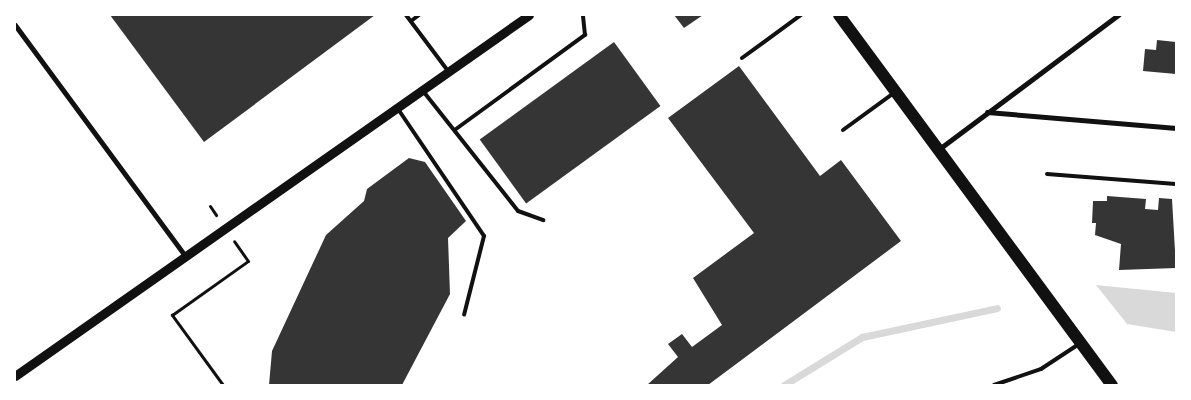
<!DOCTYPE html>
<style>
body{margin:0}
#map{position:relative;width:1191px;height:400px;overflow:hidden;background:#fff;font-family:"DejaVu Sans",sans-serif}
div>[style]{position:absolute}
[style*='--x']{left:calc(var(--x)*1px);top:calc(var(--y)*1px);width:calc(var(--w)*1px);rotate:calc(var(--a)*1deg)}
.water>*{inset:0;background:#d9d9d9}
.stream>*{height:7px;margin:-3.5px;padding:0 3.5px;transform-origin:3.5px;border-radius:3.5px;background:#d9d9d9}
.building>*{inset:0;background:#353535;transform-origin:0 0}
.path>*{height:3px;margin:-1.5px;padding:0 1.5px;transform-origin:1.5px;border-radius:1.5px;background:#111}
.service>*{height:4px;margin:-2px;padding:0 2px;transform-origin:2px;border-radius:2px;background:#111}
.minor>*{height:5px;margin:-2.5px;padding:0 2.5px;transform-origin:2.5px;border-radius:2.5px;background:#111}
.tertiary>*{height:9px;margin:-4.5px;padding:0 4.5px;transform-origin:4.5px;border-radius:4.5px;background:#111}
.primary>*{height:12px;margin:-6px;padding:0 6px;transform-origin:6px;border-radius:6px;background:#111}
span{translate:-50% -50%;white-space:nowrap;text-align:center;line-height:1.15;-webkit-text-stroke:4px #fff;paint-order:stroke}
.frame{position:absolute;inset:0;border:16px solid #fff;pointer-events:none}
</style>
<div id="map">
<div class="water">
<i style="clip-path:polygon(1096px 285px,1176px 293px,1176px 332px,1127px 324px)"></i>
</div>
<div class="stream">
<i style="--x:784;--y:385;--w:92;--a:-31.6"></i>
<i style="--x:862;--y:337;--w:138;--a:-12.1"></i>
</div>
<div class="building">
<i style="clip-path:polygon(110px 15px,375px 15px,204px 142px)"></i>
<i style="clip-path:polygon(674px 15px,703px 15px,684px 28px)"></i>
<i style="clip-path:polygon(1157px 40px,1176px 42px,1176px 74px,1143px 71px,1145px 49px,1156px 50px)"></i>
<i style="left:614px;top:42px;width:79px;height:166px;rotate:54deg"></i>
<i style="clip-path:polygon(739px 66px,820px 176px,841px 160px,901px 241px,708px 385px,647px 385px,678px 357px,668px 344px,682px 334px,692px 347px,722px 325px,693px 278px,754px 233px,668px 118px)"></i>
<i style="clip-path:polygon(409px 158px,425px 162px,466px 221px,448px 238px,450px 294px,402px 385px,269px 385px,272px 351px,326px 235px,364px 201px,367px 189px)"></i>
<i style="clip-path:polygon(1107px 196px,1146px 199px,1145px 209px,1158px 210px,1159px 198px,1172px 199px,1176px 268px,1119px 270px,1121px 244px,1095px 235px,1096px 223px,1092px 223px,1093px 201px,1107px 201px)"></i>
</div>
<div class="path">
<i style="--x:210;--y:206;--w:11;--a:56"></i>
<i style="--x:223;--y:385;--w:87;--a:-126.1"></i>
<i style="--x:172;--y:315;--w:93;--a:-35.4"></i>
<i style="--x:248;--y:261;--w:24;--a:-125"></i>
</div>
<div class="service">
<i style="--x:406;--y:15;--w:70;--a:53.1"></i>
<i style="--x:411;--y:21;--w:10;--a:-37"></i>
<i style="--x:742;--y:58;--w:73;--a:-36.1"></i>
<i style="--x:423;--y:91;--w:153;--a:51.6"></i>
<i style="--x:518;--y:211;--w:27;--a:20"></i>
<i style="--x:398;--y:109;--w:153;--a:55.9"></i>
<i style="--x:484;--y:236;--w:81;--a:104.2"></i>
<i style="--x:456;--y:129;--w:160;--a:-36.1"></i>
<i style="--x:585;--y:35;--w:20;--a:-96"></i>
<i style="--x:843;--y:130;--w:63;--a:-36"></i>
<i style="--x:1047;--y:174;--w:129;--a:4.4"></i>
<i style="--x:994;--y:385;--w:50;--a:-18.8"></i>
<i style="--x:1041;--y:369;--w:45;--a:-33.3"></i>
</div>
<div class="minor">
<i style="--x:15;--y:25;--w:285;--a:53.6"></i>
<i style="--x:987;--y:112;--w:190;--a:4.8"></i>
<i style="--x:939;--y:149;--w:224;--a:-36.8"></i>
</div>
<div class="tertiary">
<i style="--x:15;--y:376;--w:628;--a:-35.08"></i>
</div>
<div class="primary">
<i style="--x:839;--y:15;--w:460;--a:53.6"></i>
</div>
<div class="frame"></div>
</div>
